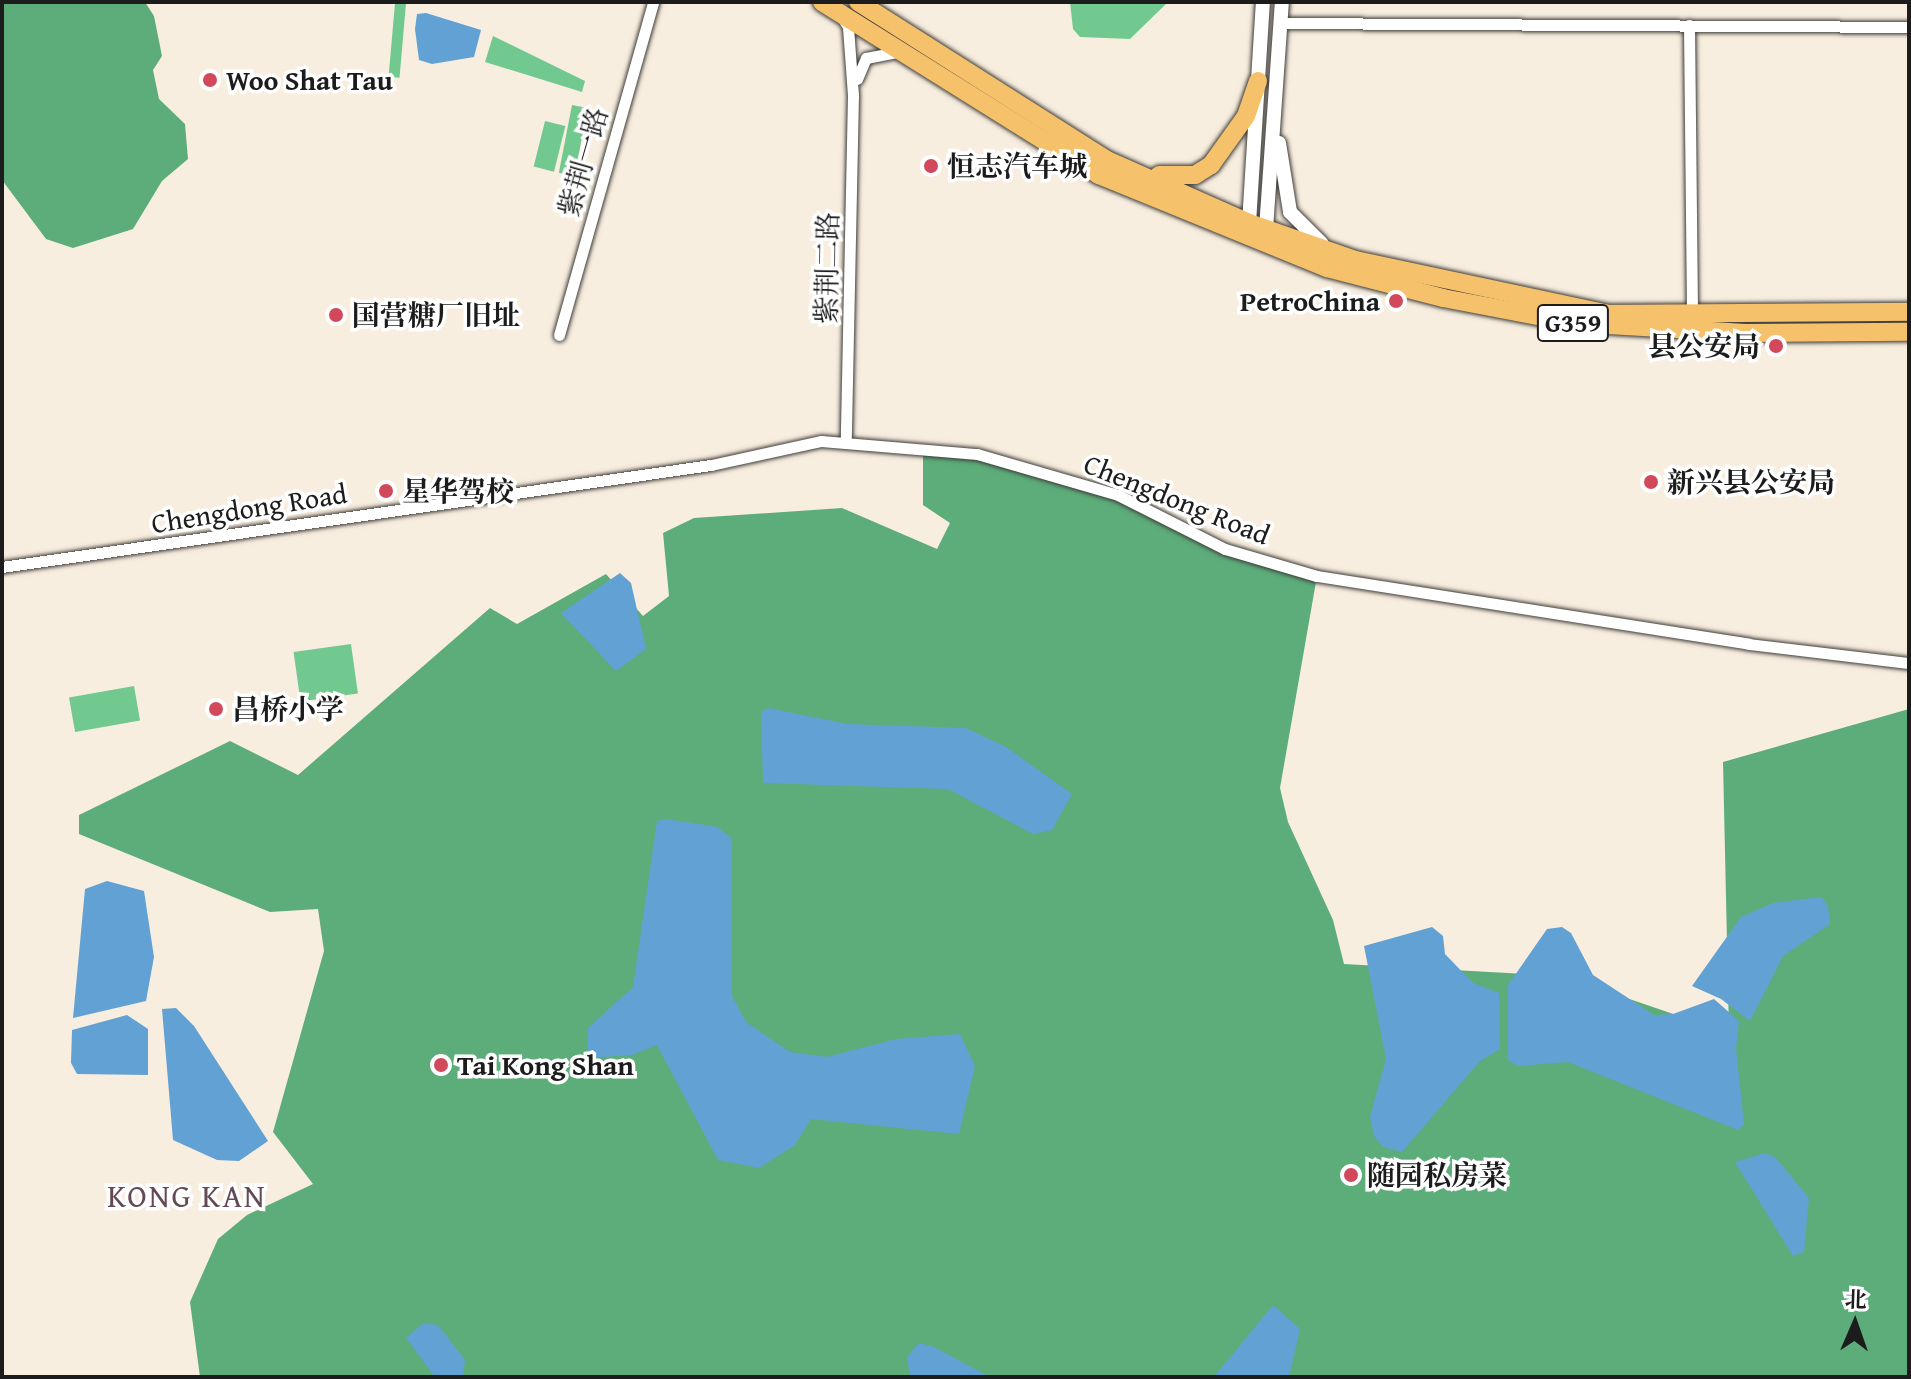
<!DOCTYPE html>
<meta charset="utf-8">
<style>
body{margin:0}
#map{position:relative;width:1911px;height:1379px;overflow:hidden;background:#f8eedf;font-family:"Gentium Book Plus","Noto Serif SC",serif}
div>[style]{position:absolute}
[style*='--x']{left:calc(var(--x)*1px);top:calc(var(--y)*1px);width:calc(var(--w)*1px);rotate:calc(var(--a)*1deg)}
.green>*{inset:0;background:#72c98f;transform-origin:0 0}
.forest>*{inset:0;background:#5dad7a}
.water>*{inset:0;background:#62a1d4}
.roads{filter:drop-shadow(0 0 2px #3d3c39) drop-shadow(0 0 2px #3d3c39)}
.minor>*{height:11px;margin:-5.5px;padding:0 5.5px;transform-origin:5.5px;border-radius:5.5px;background:#fff}
.tertiary>*{height:14px;margin:-7px;padding:0 7px;transform-origin:7px;border-radius:7px;background:#fff}
.trunk>*{height:18px;margin:-9px;padding:0 9px;transform-origin:9px;border-radius:9px;background:#f5c16b}
.dots>*{width:22px;height:22px;translate:-50% -50%;box-sizing:border-box;border:4px solid #fff;border-radius:50%}
span{translate:-50% -50%;white-space:nowrap;text-align:center;line-height:1.15;-webkit-text-stroke:7px #fff;paint-order:stroke}
.shield-label span{padding:2px 6px;background:#fff;border:2px solid;border-radius:6px;-webkit-text-stroke-width:0}
.shield-label{font-size:26px;color:#1c1c1c;font-weight:700}
.poi-label{font-size:28px;color:#1c1c1c;font-weight:700}
.left{translate:0 -50%;text-align:left}
.right{translate:-100% -50%;text-align:right}
.street-label{font-size:28px;color:#1c1c1c}
.quarter-label{font-size:32px;color:#644a54;letter-spacing:2px}
.frame{position:absolute;inset:0;border:4px solid #1c1c1c;pointer-events:none}
.north{position:absolute;left:1815px;top:1283px;width:80px;height:80px;-webkit-text-stroke:6px #fff;paint-order:stroke;rotate:2deg;font-size:22px;font-weight:700;line-height:32px;text-align:center;color:#1c1c1c}
.north::after{content:'';display:block;margin:auto;width:28px;height:36px;background:#1c1c1c;clip-path:polygon(50% 0,100% 100%,50% 72%,0 100%)}
</style>
<div id="map">
<div class="green">
<i style="clip-path:polygon(1070px 2px,1168px 2px,1130px 39px,1080px 37px,1073px 29px)"></i>
<i style="left:395px;top:3px;width:11px;height:74px;rotate:5deg"></i>
<i style="clip-path:polygon(493px 36px,585px 81px,582px 92px,485px 62px)"></i>
<i style="left:572px;top:105px;width:16px;height:69px;rotate:11deg"></i>
<i style="left:545px;top:121px;width:21px;height:47px;rotate:14deg"></i>
<i style="left:351px;top:644px;width:50px;height:58px;rotate:82deg"></i>
<i style="left:134px;top:686px;width:35px;height:66px;rotate:80deg"></i>
</div>
<div class="forest">
<i style="clip-path:polygon(2px 2px,145px 2px,154px 16px,162px 56px,153px 70px,159px 99px,185px 124px,188px 159px,162px 181px,133px 229px,73px 248px,46px 239px,2px 180px)"></i>
<i style="clip-path:polygon(923px 449px,977px 454px,1118px 495px,1225px 549px,1317px 576px,1280px 788px,1288px 822px,1333px 920px,1344px 964px,1562px 976px,1729px 1033px,1723px 762px,1909px 709px,1909px 1377px,200px 1377px,190px 1302px,218px 1239px,247px 1215px,313px 1184px,273px 1132px,324px 951px,318px 909px,270px 912px,79px 834px,79px 815px,230px 741px,298px 775px,490px 608px,517px 624px,606px 574px,643px 616px,669px 596px,663px 533px,694px 518px,842px 508px,937px 549px,950px 523px,923px 505px)"></i>
</div>
<div class="water">
<i style="clip-path:polygon(426px 13px,481px 30px,474px 57px,432px 64px,419px 60px,415px 29px,417px 14px)"></i>
<i style="clip-path:polygon(620px 573px,631px 583px,646px 649px,616px 671px,561px 613px)"></i>
<i style="clip-path:polygon(768px 708px,848px 724px,966px 728px,1006px 747px,1072px 794px,1052px 830px,1033px 834px,948px 789px,763px 783px,761px 712px)"></i>
<i style="clip-path:polygon(666px 819px,718px 827px,732px 839px,732px 996px,746px 1022px,790px 1052px,827px 1057px,896px 1039px,960px 1034px,975px 1066px,959px 1134px,811px 1119px,795px 1145px,759px 1168px,718px 1160px,657px 1045px,632px 1055px,587px 1058px,588px 1028px,633px 987px,657px 821px)"></i>
<i style="clip-path:polygon(107px 881px,144px 891px,154px 957px,146px 1001px,73px 1018px,85px 889px)"></i>
<i style="clip-path:polygon(1821px 897px,1828px 906px,1830px 924px,1783px 956px,1750px 1021px,1721px 999px,1692px 986px,1741px 917px,1773px 903px)"></i>
<i style="clip-path:polygon(1432px 927px,1443px 936px,1445px 954px,1473px 983px,1499px 993px,1500px 1049px,1480px 1061px,1402px 1152px,1383px 1147px,1374px 1136px,1370px 1117px,1386px 1059px,1364px 946px)"></i>
<i style="clip-path:polygon(1562px 927px,1571px 933px,1593px 975px,1654px 1015px,1673px 1014px,1714px 999px,1739px 1021px,1736px 1049px,1744px 1124px,1738px 1130px,1568px 1062px,1518px 1066px,1508px 1060px,1508px 985px,1547px 929px)"></i>
<i style="clip-path:polygon(176px 1008px,194px 1026px,268px 1141px,239px 1161px,217px 1160px,173px 1140px,162px 1009px)"></i>
<i style="clip-path:polygon(127px 1015px,148px 1029px,148px 1075px,77px 1074px,71px 1063px,72px 1030px)"></i>
<i style="clip-path:polygon(1765px 1153px,1775px 1157px,1809px 1198px,1804px 1252px,1793px 1256px,1735px 1162px)"></i>
<i style="clip-path:polygon(1273px 1305px,1300px 1329px,1289px 1377px,1214px 1377px)"></i>
<i style="clip-path:polygon(423px 1323px,438px 1325px,465px 1360px,463px 1377px,435px 1377px,406px 1338px)"></i>
<i style="clip-path:polygon(919px 1343px,934px 1347px,990px 1377px,910px 1377px,907px 1357px)"></i>
</div>
<div class="roads">
<div class="minor">
<i style="--x:842;--y:17;--w:12;--a:59"></i>
<i style="--x:848;--y:27;--w:68;--a:85.8"></i>
<i style="--x:853;--y:95;--w:348;--a:91.2"></i>
<i style="--x:1281;--y:23;--w:628;--a:0.36"></i>
<i style="--x:1689;--y:25;--w:289;--a:89.4"></i>
<i style="--x:857;--y:79;--w:23;--a:-67"></i>
<i style="--x:866;--y:58;--w:31;--a:-11"></i>
<i style="--x:559;--y:335;--w:346;--a:-74.2"></i>
<i style="--x:2;--y:567;--w:716;--a:-8.19"></i>
<i style="--x:711;--y:465;--w:113;--a:-12.3"></i>
<i style="--x:821;--y:441;--w:157;--a:4.8"></i>
<i style="--x:977;--y:454;--w:147;--a:16.2"></i>
<i style="--x:1118;--y:495;--w:120;--a:26.8"></i>
<i style="--x:1225;--y:549;--w:96;--a:16.4"></i>
<i style="--x:1317;--y:576;--w:437;--a:8.9"></i>
<i style="--x:1749;--y:644;--w:161;--a:6.8"></i>
</div>
<div class="tertiary">
<i style="--x:1279;--y:143;--w:70;--a:80.9"></i>
<i style="--x:1290;--y:212;--w:45;--a:45"></i>
<i style="--x:1249;--y:223;--w:221;--a:-86.4"></i>
<i style="--x:1266;--y:229;--w:228;--a:-86"></i>
</div>
<div class="trunk">
<i style="--x:822;--y:2;--w:327;--a:32"></i>
<i style="--x:1099;--y:175;--w:246;--a:22.2"></i>
<i style="--x:1327;--y:268;--w:120;--a:14.5"></i>
<i style="--x:1443;--y:298;--w:133;--a:10.8"></i>
<i style="--x:1574;--y:323;--w:172;--a:3.3"></i>
<i style="--x:1746;--y:333;--w:163;--a:-0.4"></i>
<i style="--x:858;--y:2;--w:295;--a:32.4"></i>
<i style="--x:1107;--y:160;--w:155;--a:23.9"></i>
<i style="--x:1249;--y:223;--w:112;--a:19.2"></i>
<i style="--x:1355;--y:260;--w:259;--a:12"></i>
<i style="--x:1608;--y:314;--w:301;--a:-0.4"></i>
<i style="--x:1159;--y:175;--w:36;--a:0"></i>
<i style="--x:1195;--y:175;--w:19;--a:-32"></i>
<i style="--x:1211;--y:165;--w:60;--a:-54.5"></i>
<i style="--x:1246;--y:116;--w:37;--a:-71"></i>
</div>
</div>
<div class="dots">
<i style="left:210px;top:80px;background:#d1495b"></i>
<i style="left:931px;top:166px;background:#d1495b"></i>
<i style="left:1396px;top:301px;background:#d1495b"></i>
<i style="left:336px;top:315px;background:#d1495b"></i>
<i style="left:1776px;top:346px;background:#d1495b"></i>
<i style="left:1651px;top:482px;background:#d1495b"></i>
<i style="left:386px;top:491px;background:#d1495b"></i>
<i style="left:216px;top:709px;background:#d1495b"></i>
<i style="left:441px;top:1065px;background:#d1495b"></i>
<i style="left:1351px;top:1175px;background:#d1495b"></i>
</div>
<div class="shield-label">
<span style="left:1573px;top:323px">G359</span>
</div>
<div class="poi-label">
<span class="left" style="left:226px;top:80px">Woo Shat Tau</span>
<span class="left" style="left:947px;top:166px">恒志汽车城</span>
<span class="right" style="left:1380px;top:301px">PetroChina</span>
<span class="left" style="left:352px;top:315px">国营糖厂旧址</span>
<span class="right" style="left:1760px;top:346px">县公安局</span>
<span class="left" style="left:1667px;top:482px">新兴县公安局</span>
<span class="left" style="left:402px;top:491px">星华驾校</span>
<span class="left" style="left:232px;top:709px">昌桥小学</span>
<span class="left" style="left:457px;top:1065px">Tai Kong Shan</span>
<span class="left" style="left:1367px;top:1175px">随园私房菜</span>
</div>
<div class="street-label">
<span style="left:583px;top:162px;rotate:-74deg">紫荆一路</span>
<span style="left:827px;top:268px;rotate:-89deg">紫荆二路</span>
<span style="left:1177px;top:499px;rotate:22deg">Chengdong Road</span>
<span style="left:249px;top:508px;rotate:-9deg">Chengdong Road</span>
</div>
<div class="quarter-label">
<span style="left:187px;top:1196px">KONG KAN</span>
</div>
<div class="frame"></div>
<div class="north">北</div>
</div>
